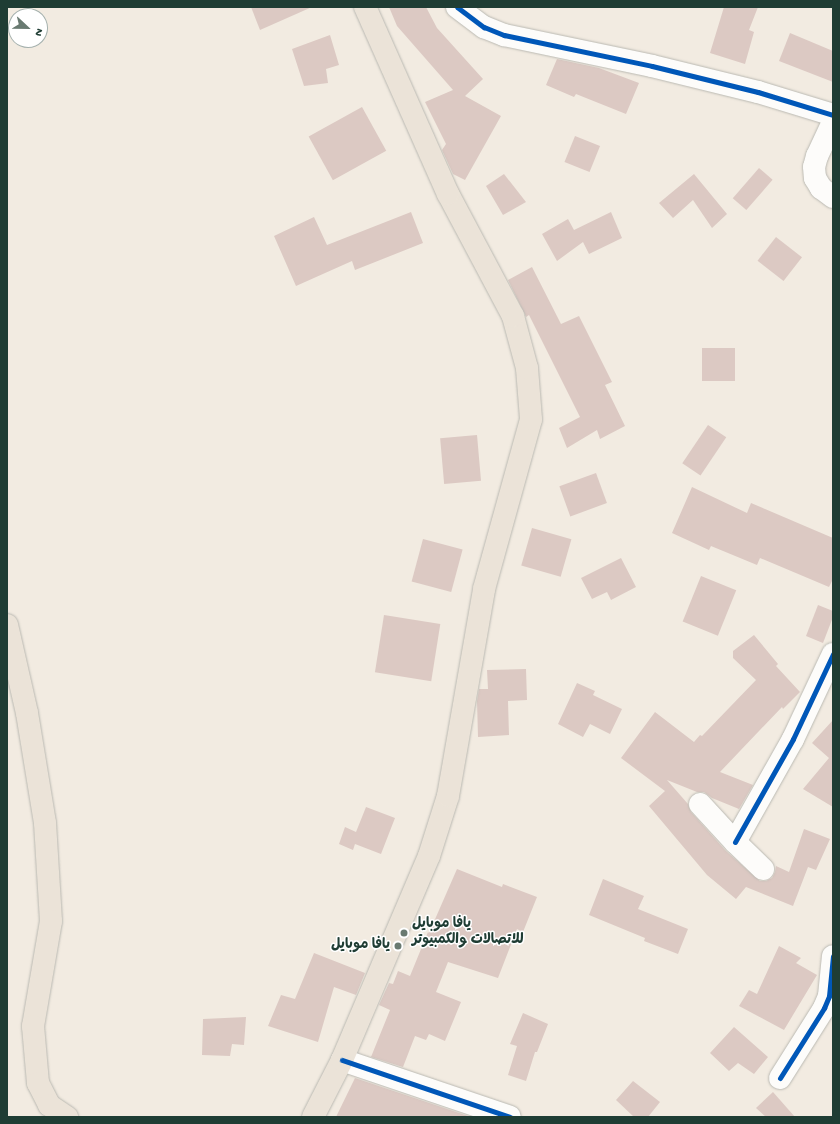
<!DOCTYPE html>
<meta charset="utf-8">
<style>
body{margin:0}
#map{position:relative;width:840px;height:1124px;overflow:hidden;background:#f2ebe1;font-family:"Gochi Hand","Playpen Sans Arabic",sans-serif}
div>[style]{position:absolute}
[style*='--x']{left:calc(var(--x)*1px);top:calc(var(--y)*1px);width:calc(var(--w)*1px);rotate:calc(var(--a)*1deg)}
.building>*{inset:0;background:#dcc9c3;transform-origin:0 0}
.roads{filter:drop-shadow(0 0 1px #bab9b2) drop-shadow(0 0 1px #bab9b2)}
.minor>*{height:22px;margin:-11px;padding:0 11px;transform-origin:11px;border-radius:11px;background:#fdfcfa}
.major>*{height:22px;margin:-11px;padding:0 11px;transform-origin:11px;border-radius:11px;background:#ebe3d8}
.cycleway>*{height:5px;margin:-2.5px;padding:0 2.5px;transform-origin:2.5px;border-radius:2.5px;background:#0057b8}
.dots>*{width:11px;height:11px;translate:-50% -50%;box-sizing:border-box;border:2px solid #fff;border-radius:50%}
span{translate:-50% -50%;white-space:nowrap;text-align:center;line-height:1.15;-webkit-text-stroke:3px #fff;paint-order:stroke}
.poi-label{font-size:14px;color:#1f3d34;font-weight:700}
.left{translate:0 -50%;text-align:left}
.right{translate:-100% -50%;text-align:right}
.frame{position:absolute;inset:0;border:8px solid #1f3d34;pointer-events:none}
.north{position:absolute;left:8px;top:8px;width:40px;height:40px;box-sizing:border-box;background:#fff;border:1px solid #a5b1ae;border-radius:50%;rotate:112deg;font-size:11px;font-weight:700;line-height:16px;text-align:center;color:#1f3d34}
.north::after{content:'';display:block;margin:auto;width:14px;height:18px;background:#697a71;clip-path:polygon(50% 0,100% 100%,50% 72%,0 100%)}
</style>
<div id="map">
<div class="building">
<i style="clip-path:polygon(251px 7px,312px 7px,260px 30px)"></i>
<i style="clip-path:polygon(389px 7px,426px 7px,437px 28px,483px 79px,465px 96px,501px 116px,465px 180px,453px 174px,442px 150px,446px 144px,425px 102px,453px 90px,397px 26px)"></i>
<i style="clip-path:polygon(724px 7px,758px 7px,749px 30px,754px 32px,745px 64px,710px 53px)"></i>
<i style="clip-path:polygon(790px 33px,833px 51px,833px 82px,779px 61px)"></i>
<i style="clip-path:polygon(330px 35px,339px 65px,326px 69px,328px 83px,304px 86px,292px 49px)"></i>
<i style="clip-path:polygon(557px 59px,599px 68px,639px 83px,626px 114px,576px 94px,574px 97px,546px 85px)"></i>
<i style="left:362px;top:107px;width:50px;height:61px;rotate:61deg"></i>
<i style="left:575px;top:136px;width:27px;height:28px;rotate:22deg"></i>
<i style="left:759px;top:168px;width:18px;height:40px;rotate:41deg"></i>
<i style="clip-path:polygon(504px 174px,526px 202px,503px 215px,486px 186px)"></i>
<i style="clip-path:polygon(694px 174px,727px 214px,712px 228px,693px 200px,673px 218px,659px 203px)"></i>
<i style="clip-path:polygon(411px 212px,423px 243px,355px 270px,352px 261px,296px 286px,274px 236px,314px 217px,327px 245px)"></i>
<i style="clip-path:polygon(611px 212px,622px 238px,589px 254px,583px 242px,557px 261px,542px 234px,568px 219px,574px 230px)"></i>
<i style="left:776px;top:237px;width:33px;height:30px;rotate:38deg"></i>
<i style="clip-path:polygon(532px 267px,561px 324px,579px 316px,612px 382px,605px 385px,625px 426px,600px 439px,597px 430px,567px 448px,559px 428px,580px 417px,529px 315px,526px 317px,508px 280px)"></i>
<i style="left:702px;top:348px;width:33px;height:33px"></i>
<i style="left:708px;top:425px;width:22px;height:46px;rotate:34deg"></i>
<i style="left:477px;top:435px;width:46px;height:37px;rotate:85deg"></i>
<i style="left:596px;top:473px;width:32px;height:39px;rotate:70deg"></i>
<i style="clip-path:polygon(692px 487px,747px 513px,751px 503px,833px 538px,833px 579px,829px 587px,760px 558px,757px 565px,711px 546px,709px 550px,672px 533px)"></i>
<i style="left:532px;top:528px;width:41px;height:39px;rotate:16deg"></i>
<i style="left:423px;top:539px;width:41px;height:44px;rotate:15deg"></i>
<i style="clip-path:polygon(621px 558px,636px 587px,611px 600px,607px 592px,592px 599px,581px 578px)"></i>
<i style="left:701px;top:576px;width:38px;height:49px;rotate:22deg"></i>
<i style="clip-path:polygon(818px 605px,833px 611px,833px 617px,823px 643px,806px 636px)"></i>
<i style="left:384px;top:615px;width:57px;height:58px;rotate:9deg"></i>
<i style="clip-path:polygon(754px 635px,778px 664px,776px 666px,800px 692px,783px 709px,782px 707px,720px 772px,753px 785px,739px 809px,712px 798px,704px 792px,697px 792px,667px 780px,688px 804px,691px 812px,726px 851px,760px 881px,766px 881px,772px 878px,775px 872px,776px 866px,789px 872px,804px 829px,830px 839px,816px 870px,808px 867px,793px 906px,746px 887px,736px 899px,707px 875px,649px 806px,665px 791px,621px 758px,655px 712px,694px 742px,700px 735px,702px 736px,756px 680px,733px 658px,733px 651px)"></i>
<i style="clip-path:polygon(526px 669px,527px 700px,508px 701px,509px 735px,478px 737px,477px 701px,479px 689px,488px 689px,487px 670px)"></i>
<i style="clip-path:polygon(577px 683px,595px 691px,593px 695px,622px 709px,610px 734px,590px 724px,583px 737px,558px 724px)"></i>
<i style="clip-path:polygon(833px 720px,833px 807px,803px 789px,829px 758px,812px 743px)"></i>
<i style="clip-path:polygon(366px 807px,395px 818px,381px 854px,355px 844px,353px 850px,339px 844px,345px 827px,356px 832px)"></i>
<i style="clip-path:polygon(457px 869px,502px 887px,503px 884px,537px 897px,523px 932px,517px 929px,498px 978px,448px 962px,436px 992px,461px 1002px,445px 1041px,429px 1034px,426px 1040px,415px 1036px,403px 1067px,371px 1057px,390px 1010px,379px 1005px,389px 983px,393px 984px,398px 971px,410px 976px,428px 932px,429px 933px)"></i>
<i style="clip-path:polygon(603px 879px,644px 896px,638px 909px,688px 929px,678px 954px,644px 941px,645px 938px,589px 915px)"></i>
<i style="clip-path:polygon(779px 946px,801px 958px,796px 963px,817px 975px,784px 1030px,739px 1006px,749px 990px,757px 994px)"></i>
<i style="clip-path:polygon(314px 953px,365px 973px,356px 995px,334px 987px,318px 1042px,268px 1026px,281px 995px,295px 999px)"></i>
<i style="clip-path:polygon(523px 1013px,548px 1024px,537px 1052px,535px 1052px,526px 1081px,508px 1075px,517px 1046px,510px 1044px)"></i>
<i style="clip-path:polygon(246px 1017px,244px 1045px,232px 1044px,230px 1056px,202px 1055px,203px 1019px)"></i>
<i style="clip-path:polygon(734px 1027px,768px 1057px,754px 1074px,738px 1063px,729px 1071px,710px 1053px)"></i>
<i style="clip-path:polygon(355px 1078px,471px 1117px,336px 1117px)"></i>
<i style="clip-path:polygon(633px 1081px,660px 1102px,648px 1117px,634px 1117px,616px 1100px)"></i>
<i style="clip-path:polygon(773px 1092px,795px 1117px,766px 1117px,756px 1108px)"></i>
</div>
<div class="roads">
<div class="minor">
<i style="--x:457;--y:7;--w:34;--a:37"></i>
<i style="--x:484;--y:27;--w:22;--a:22"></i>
<i style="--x:504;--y:35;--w:151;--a:11.8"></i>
<i style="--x:652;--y:66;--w:109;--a:13.8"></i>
<i style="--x:758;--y:92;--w:78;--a:17"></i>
<i style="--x:833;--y:122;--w:38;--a:115"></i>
<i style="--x:817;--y:156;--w:11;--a:105"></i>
<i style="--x:814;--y:167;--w:11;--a:85"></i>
<i style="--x:815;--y:178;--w:12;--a:59"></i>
<i style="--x:821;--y:188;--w:15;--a:37"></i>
<i style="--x:700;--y:804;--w:52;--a:47.4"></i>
<i style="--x:735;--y:842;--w:39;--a:44"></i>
<i style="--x:735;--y:842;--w:118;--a:-60.6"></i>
<i style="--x:793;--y:739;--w:94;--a:-64.8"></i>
<i style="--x:342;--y:1060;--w:177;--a:18.7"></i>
<i style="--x:780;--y:1078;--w:83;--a:-57.8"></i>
<i style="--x:824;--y:1008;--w:13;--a:-67"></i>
<i style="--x:829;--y:996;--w:40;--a:-84.3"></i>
</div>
<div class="major">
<i style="--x:7;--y:625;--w:90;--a:77.2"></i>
<i style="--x:27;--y:713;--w:111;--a:80.7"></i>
<i style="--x:45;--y:823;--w:98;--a:86.5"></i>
<i style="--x:51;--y:921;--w:107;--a:99.7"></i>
<i style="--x:33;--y:1026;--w:57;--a:85"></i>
<i style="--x:38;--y:1083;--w:25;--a:63"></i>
<i style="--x:49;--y:1105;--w:22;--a:34"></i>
<i style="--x:313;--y:1117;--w:64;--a:-63"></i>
<i style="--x:342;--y:1060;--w:222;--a:-66.9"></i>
<i style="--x:429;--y:856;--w:63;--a:-72.4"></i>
<i style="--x:448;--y:796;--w:210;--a:-80.1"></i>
<i style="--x:484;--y:589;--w:176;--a:-74.5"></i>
<i style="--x:531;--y:419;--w:51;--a:-94.5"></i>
<i style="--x:527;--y:368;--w:54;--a:-105.1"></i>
<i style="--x:513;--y:316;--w:138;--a:-118"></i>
<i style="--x:448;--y:194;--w:205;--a:-113.9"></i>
</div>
</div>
<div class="cycleway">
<i style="--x:457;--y:7;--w:34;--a:37"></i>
<i style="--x:484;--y:27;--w:22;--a:22"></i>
<i style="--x:504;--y:35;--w:151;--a:11.8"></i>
<i style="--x:652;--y:66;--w:109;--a:13.8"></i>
<i style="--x:758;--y:92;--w:78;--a:17"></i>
<i style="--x:735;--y:842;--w:118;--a:-60.6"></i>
<i style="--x:793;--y:739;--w:94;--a:-64.8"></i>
<i style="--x:342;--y:1060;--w:177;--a:18.7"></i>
<i style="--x:780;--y:1078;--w:83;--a:-57.8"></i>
<i style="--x:824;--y:1008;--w:13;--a:-67"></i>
<i style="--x:829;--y:996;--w:40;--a:-84.3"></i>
</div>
<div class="dots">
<i style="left:404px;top:933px;background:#697a71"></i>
<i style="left:398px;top:946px;background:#697a71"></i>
</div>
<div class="poi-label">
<span class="left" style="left:412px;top:933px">يافا موبايل<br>للاتصالات والكمبيوتر</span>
<span class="right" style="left:390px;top:946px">يافا موبايل</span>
</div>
<div class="frame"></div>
<div class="north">N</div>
</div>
